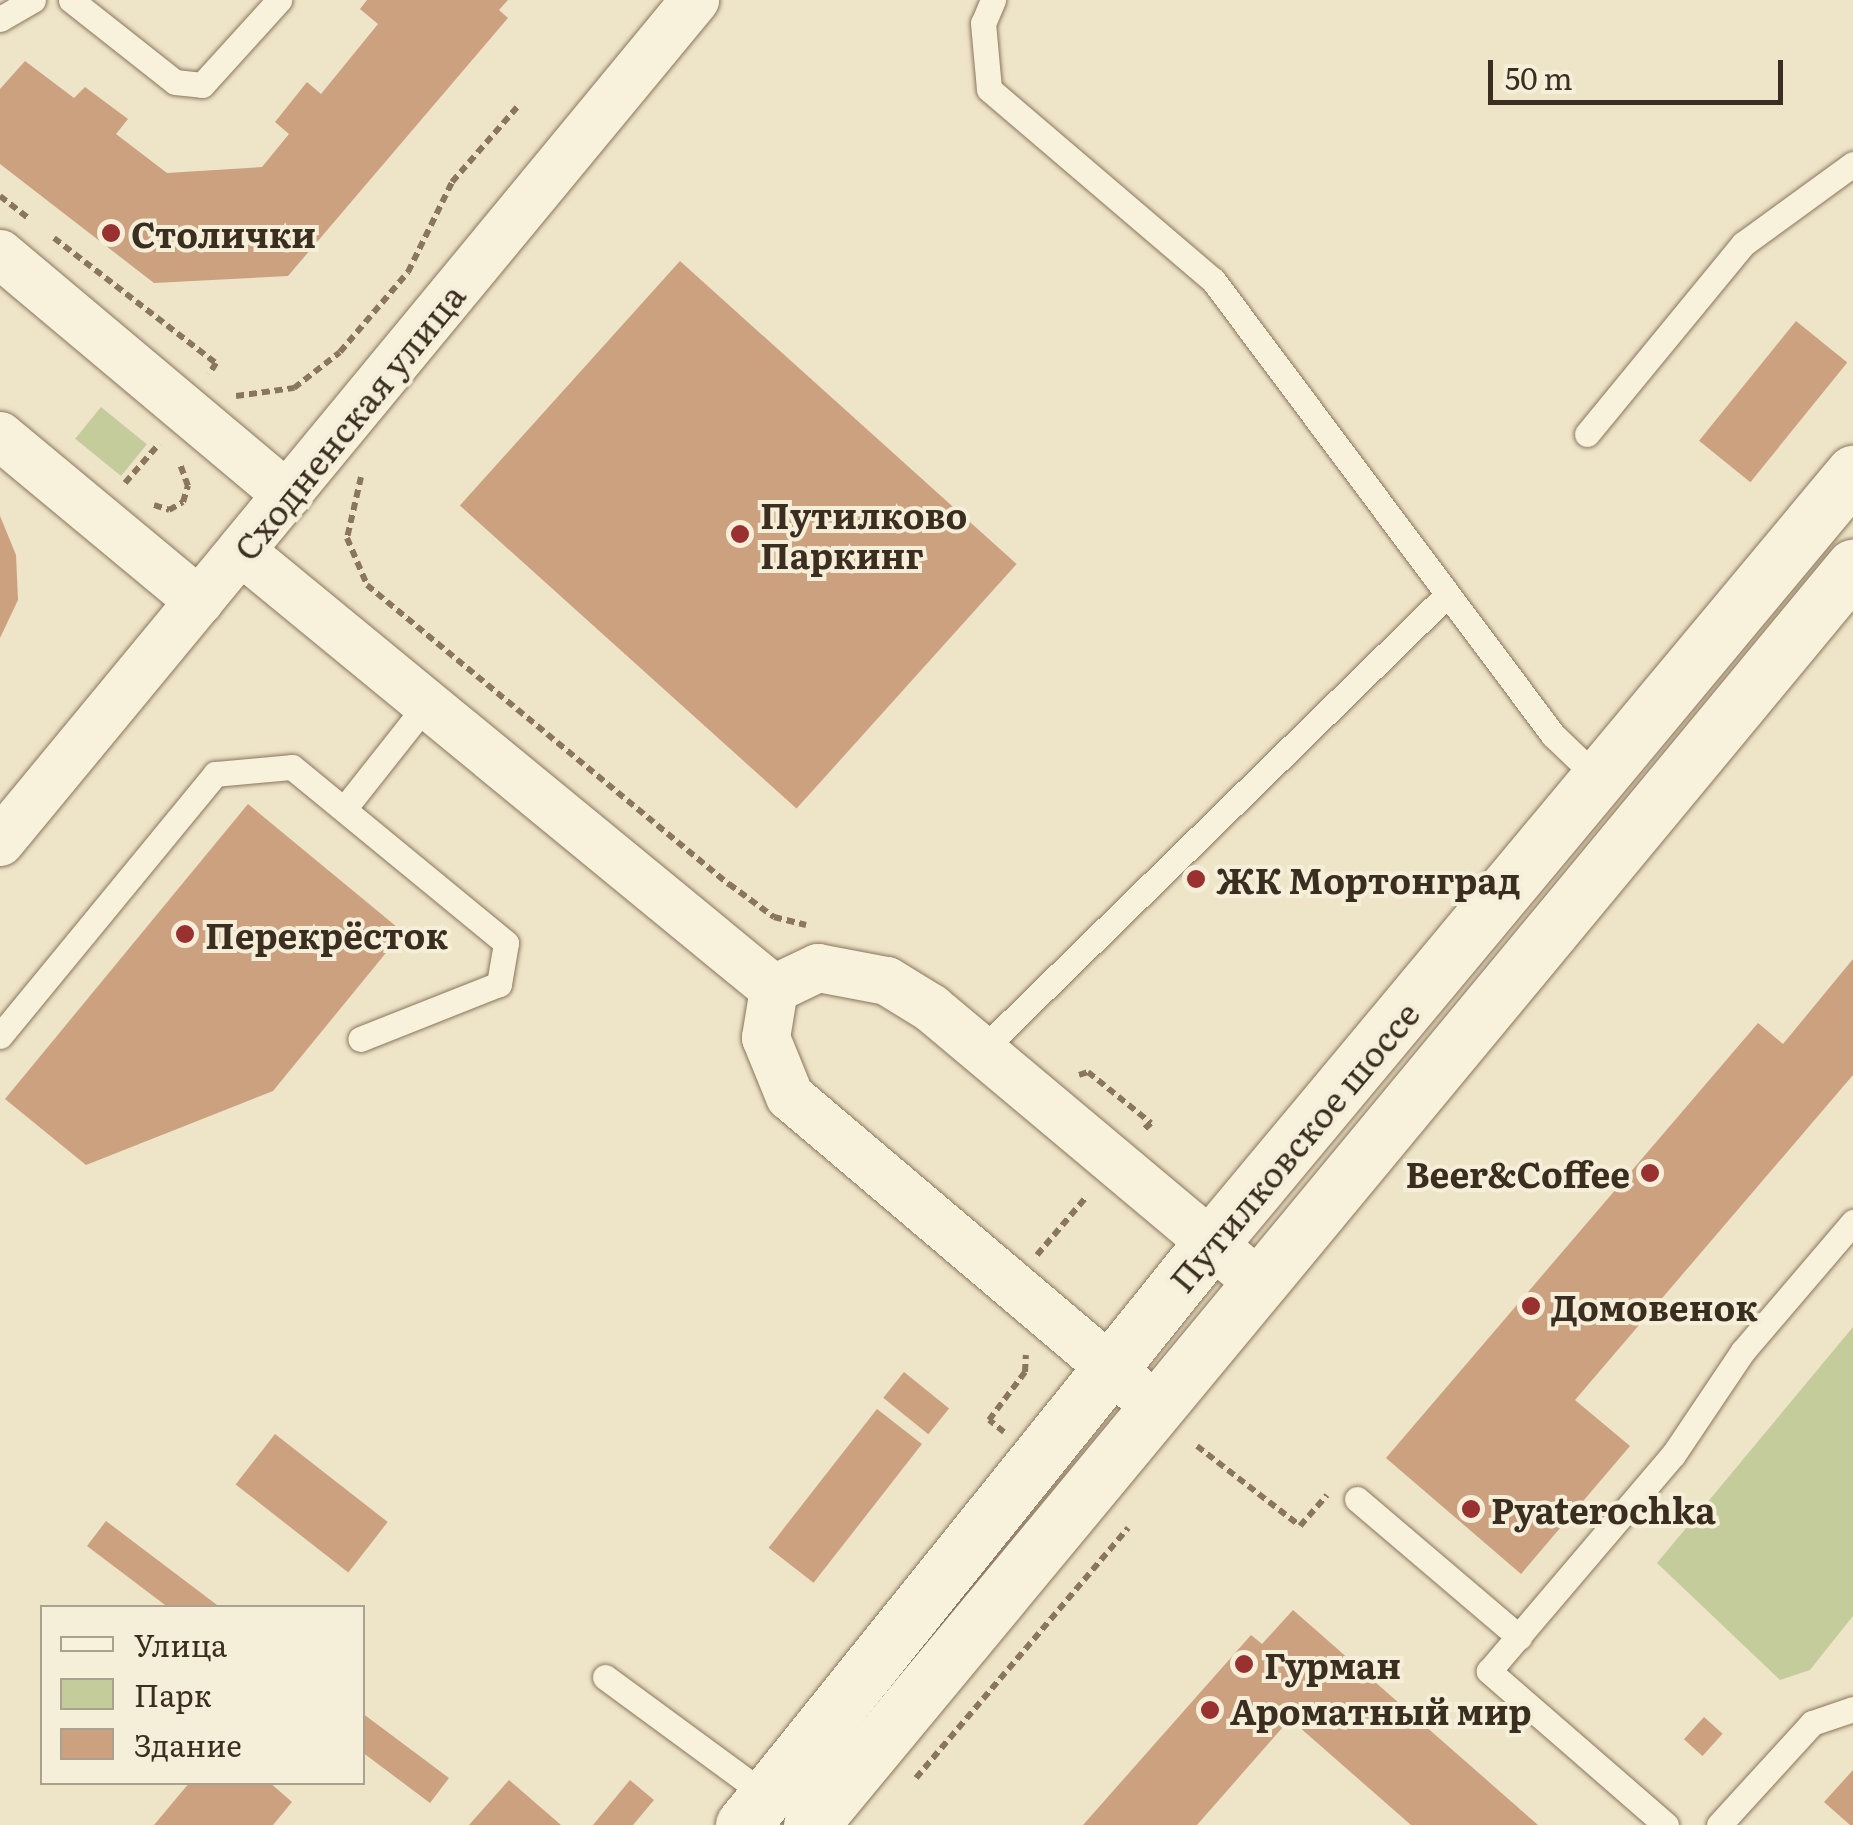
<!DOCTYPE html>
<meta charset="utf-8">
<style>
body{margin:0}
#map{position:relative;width:1853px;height:1825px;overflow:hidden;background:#eee4c8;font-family:Literata,serif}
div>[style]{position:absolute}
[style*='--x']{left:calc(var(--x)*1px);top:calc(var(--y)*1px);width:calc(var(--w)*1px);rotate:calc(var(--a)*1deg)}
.green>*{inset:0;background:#c5cc9c;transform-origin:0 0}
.building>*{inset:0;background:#cba17f;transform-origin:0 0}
.path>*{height:6px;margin-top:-3px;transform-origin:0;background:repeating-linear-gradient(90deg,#8a765d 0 8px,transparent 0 13px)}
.roads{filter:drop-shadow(0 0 2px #8a765d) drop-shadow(0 0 2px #8a765d)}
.lane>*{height:25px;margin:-12.5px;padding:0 12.5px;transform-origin:12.5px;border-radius:12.5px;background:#f8f1dc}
.street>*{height:48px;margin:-24px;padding:0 24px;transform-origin:24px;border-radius:24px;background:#f8f1dc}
.secondary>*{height:55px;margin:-27.5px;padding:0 27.5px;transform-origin:27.5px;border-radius:27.5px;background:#f8f1dc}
.dots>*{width:28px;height:28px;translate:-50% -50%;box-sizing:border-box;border:5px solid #f5eed8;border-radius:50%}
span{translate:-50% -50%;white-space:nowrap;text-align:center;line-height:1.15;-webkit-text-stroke:8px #f5eed8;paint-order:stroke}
.poi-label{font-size:35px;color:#3b2e21;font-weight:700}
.left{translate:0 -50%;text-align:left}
.right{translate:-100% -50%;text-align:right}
.street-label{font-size:35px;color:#3b2e21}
.legend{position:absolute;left:40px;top:1605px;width:325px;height:180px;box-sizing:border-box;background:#f5eed8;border:2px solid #aba18f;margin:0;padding:12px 18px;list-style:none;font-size:30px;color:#3b2e21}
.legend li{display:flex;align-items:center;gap:20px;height:50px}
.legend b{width:50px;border:2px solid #aba18f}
.scale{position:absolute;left:1488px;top:60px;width:295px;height:45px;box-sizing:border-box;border:5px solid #3b2e21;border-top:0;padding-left:12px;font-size:30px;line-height:35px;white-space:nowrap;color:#3b2e21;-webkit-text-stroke:8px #f5eed8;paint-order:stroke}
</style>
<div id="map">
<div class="green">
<i style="left:101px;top:407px;width:59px;height:41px;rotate:39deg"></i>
<i style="clip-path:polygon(1853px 1327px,1853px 1616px,1810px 1670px,1780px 1680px,1657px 1563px)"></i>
</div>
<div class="building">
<i style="clip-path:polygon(367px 0,508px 0,499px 10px,508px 18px,288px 276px,154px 283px,0 164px,0 89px,25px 61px,74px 98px,85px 87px,128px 119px,116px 134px,167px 173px,262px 167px,289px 134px,275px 122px,307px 82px,321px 94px,378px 24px,360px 9px)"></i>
<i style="left:680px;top:261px;width:453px;height:329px;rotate:42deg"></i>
<i style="left:1796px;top:321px;width:66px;height:154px;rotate:39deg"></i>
<i style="clip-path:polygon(0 516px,16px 555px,18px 600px,0 638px)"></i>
<i style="clip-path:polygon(248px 804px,403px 932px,273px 1091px,86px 1165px,5px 1099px)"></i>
<i style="clip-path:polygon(1853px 959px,1853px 1075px,1575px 1400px,1630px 1446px,1521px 1574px,1386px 1458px,1758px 1023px,1783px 1044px)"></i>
<i style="left:904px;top:1372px;width:58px;height:33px;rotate:39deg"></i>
<i style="left:877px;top:1409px;width:57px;height:176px;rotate:38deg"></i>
<i style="left:275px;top:1434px;width:143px;height:64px;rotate:38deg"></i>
<i style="clip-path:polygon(106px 1521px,221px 1608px,169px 1608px,87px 1546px)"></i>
<i style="clip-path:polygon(1293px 1610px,1538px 1825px,1411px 1825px,1290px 1719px,1197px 1825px,1083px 1825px,1251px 1635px,1262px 1644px)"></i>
<i style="clip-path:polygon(362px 1713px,449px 1778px,430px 1803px,362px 1752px)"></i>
<i style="left:1704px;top:1717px;width:25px;height:30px;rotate:42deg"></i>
<i style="clip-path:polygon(1853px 1770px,1853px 1825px,1850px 1825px,1824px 1802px)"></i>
<i style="clip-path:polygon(509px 1780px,561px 1825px,469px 1825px)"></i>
<i style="clip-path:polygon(630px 1780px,654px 1800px,633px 1825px,593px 1825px)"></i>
<i style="clip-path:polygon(190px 1782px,269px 1782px,292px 1802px,273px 1825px,154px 1825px)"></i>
</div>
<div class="path">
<i style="--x:0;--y:196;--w:36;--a:38"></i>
<i style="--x:54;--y:238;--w:205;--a:37.7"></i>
<i style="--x:216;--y:363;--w:13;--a:122"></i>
<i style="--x:236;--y:396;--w:59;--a:-7.9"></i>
<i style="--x:294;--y:388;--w:58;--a:-38"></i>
<i style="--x:340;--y:352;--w:105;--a:-49.6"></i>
<i style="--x:408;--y:272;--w:100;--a:-63.9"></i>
<i style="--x:452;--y:182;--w:101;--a:-49"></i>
<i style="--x:361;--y:477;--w:63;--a:102.9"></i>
<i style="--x:347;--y:538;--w:51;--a:66.9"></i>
<i style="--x:367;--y:585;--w:470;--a:39.6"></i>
<i style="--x:729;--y:884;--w:56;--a:36.3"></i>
<i style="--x:774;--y:917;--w:33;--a:14"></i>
<i style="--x:125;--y:483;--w:52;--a:-48.9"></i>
<i style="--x:154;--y:505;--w:16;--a:18"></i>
<i style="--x:169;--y:510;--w:16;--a:-30"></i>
<i style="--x:183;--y:502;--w:17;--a:-73"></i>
<i style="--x:188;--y:486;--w:23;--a:-110"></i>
<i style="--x:1079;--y:1075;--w:9;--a:-18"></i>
<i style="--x:1088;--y:1072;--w:81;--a:39"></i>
<i style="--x:1151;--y:1123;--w:12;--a:138"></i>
<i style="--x:1037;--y:1255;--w:77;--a:-49.7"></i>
<i style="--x:1004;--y:1432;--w:19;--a:-141"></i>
<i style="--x:989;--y:1420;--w:60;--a:-53.1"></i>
<i style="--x:1025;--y:1372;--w:17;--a:-87"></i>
<i style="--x:1197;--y:1446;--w:130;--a:37.8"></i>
<i style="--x:1300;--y:1526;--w:41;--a:-48.9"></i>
<i style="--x:916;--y:1778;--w:328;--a:-49.7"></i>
</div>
<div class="roads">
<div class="lane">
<i style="--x:71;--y:0;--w:132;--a:38.3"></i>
<i style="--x:175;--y:82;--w:27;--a:6"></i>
<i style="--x:202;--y:85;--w:115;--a:-47.8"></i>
<i style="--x:993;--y:0;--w:25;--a:113"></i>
<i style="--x:983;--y:23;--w:66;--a:84.8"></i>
<i style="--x:989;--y:89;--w:294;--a:40.5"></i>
<i style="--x:1213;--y:280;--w:568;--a:53.23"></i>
<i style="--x:1553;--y:735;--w:64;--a:43.7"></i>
<i style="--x:0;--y:19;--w:38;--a:-30"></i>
<i style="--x:1587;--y:434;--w:246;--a:-50.6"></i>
<i style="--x:1743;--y:244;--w:136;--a:-36"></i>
<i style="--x:344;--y:809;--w:134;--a:-51.7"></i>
<i style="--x:0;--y:1036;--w:339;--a:-50.6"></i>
<i style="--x:215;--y:774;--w:77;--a:-5.2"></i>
<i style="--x:292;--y:767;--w:277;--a:39.4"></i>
<i style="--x:506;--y:943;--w:42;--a:99.7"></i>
<i style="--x:499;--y:984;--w:149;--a:158.4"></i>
<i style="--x:981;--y:1051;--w:651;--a:-44.38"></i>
<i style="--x:1357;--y:1499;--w:213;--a:40.4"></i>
<i style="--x:605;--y:1677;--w:201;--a:36.3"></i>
<i style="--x:1666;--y:1825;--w:235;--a:-139"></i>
<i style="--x:1489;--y:1671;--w:284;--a:-49.6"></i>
<i style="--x:1673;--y:1455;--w:125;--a:-56.1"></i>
<i style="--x:1743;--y:1351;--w:170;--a:-49.5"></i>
<i style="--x:1719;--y:1825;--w:138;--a:-47.6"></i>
<i style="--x:1812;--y:1723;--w:43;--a:-18.9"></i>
</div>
<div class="street">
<i style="--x:0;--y:254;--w:375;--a:40"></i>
<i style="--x:0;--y:436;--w:259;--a:39.7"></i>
<i style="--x:242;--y:552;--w:688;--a:39.4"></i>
<i style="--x:0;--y:842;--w:1092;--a:-50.46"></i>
<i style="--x:1155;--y:1406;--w:478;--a:-139.7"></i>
<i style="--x:790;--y:1097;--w:64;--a:-112.1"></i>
<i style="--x:766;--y:1038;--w:50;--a:-80.7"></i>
<i style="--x:774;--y:989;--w:49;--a:-25.5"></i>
<i style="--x:818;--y:968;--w:70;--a:10.7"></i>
<i style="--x:887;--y:981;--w:52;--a:31.5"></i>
<i style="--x:931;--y:1008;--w:431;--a:40"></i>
</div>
<div class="secondary">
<i style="--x:743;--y:1825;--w:747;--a:-51.2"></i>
<i style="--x:1211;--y:1243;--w:1003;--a:-50.18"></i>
<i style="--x:811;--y:1825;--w:1634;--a:-50.37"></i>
</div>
</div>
<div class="dots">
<i style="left:111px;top:233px;background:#98312f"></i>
<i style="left:740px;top:534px;background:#98312f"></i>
<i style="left:1196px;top:879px;background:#98312f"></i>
<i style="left:185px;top:934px;background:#98312f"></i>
<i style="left:1650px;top:1173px;background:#98312f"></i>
<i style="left:1531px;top:1306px;background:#98312f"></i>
<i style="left:1471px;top:1509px;background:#98312f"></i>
<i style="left:1244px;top:1664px;background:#98312f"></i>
<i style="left:1210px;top:1710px;background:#98312f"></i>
</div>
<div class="poi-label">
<span class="left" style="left:131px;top:233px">Столички</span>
<span class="left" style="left:760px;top:534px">Путилково<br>Паркинг</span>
<span class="left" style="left:1216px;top:879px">ЖК Мортонград</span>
<span class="left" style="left:205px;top:934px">Перекрёсток</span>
<span class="right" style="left:1630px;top:1173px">Beer&amp;Coffee</span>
<span class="left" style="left:1551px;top:1306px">Домовенок</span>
<span class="left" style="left:1491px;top:1509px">Pyaterochka</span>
<span class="left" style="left:1264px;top:1664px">Гурман</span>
<span class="left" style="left:1230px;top:1710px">Ароматный мир</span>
</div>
<div class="street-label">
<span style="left:348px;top:421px;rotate:-51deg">Сходненская улица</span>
<span style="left:1293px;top:1146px;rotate:-50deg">Путилковское шоссе</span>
</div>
<ul class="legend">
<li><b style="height:12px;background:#f8f1dc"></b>Улица</li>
<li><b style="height:28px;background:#c5cc9c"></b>Парк</li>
<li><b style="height:28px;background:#cba17f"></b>Здание</li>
</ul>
<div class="scale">50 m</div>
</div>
